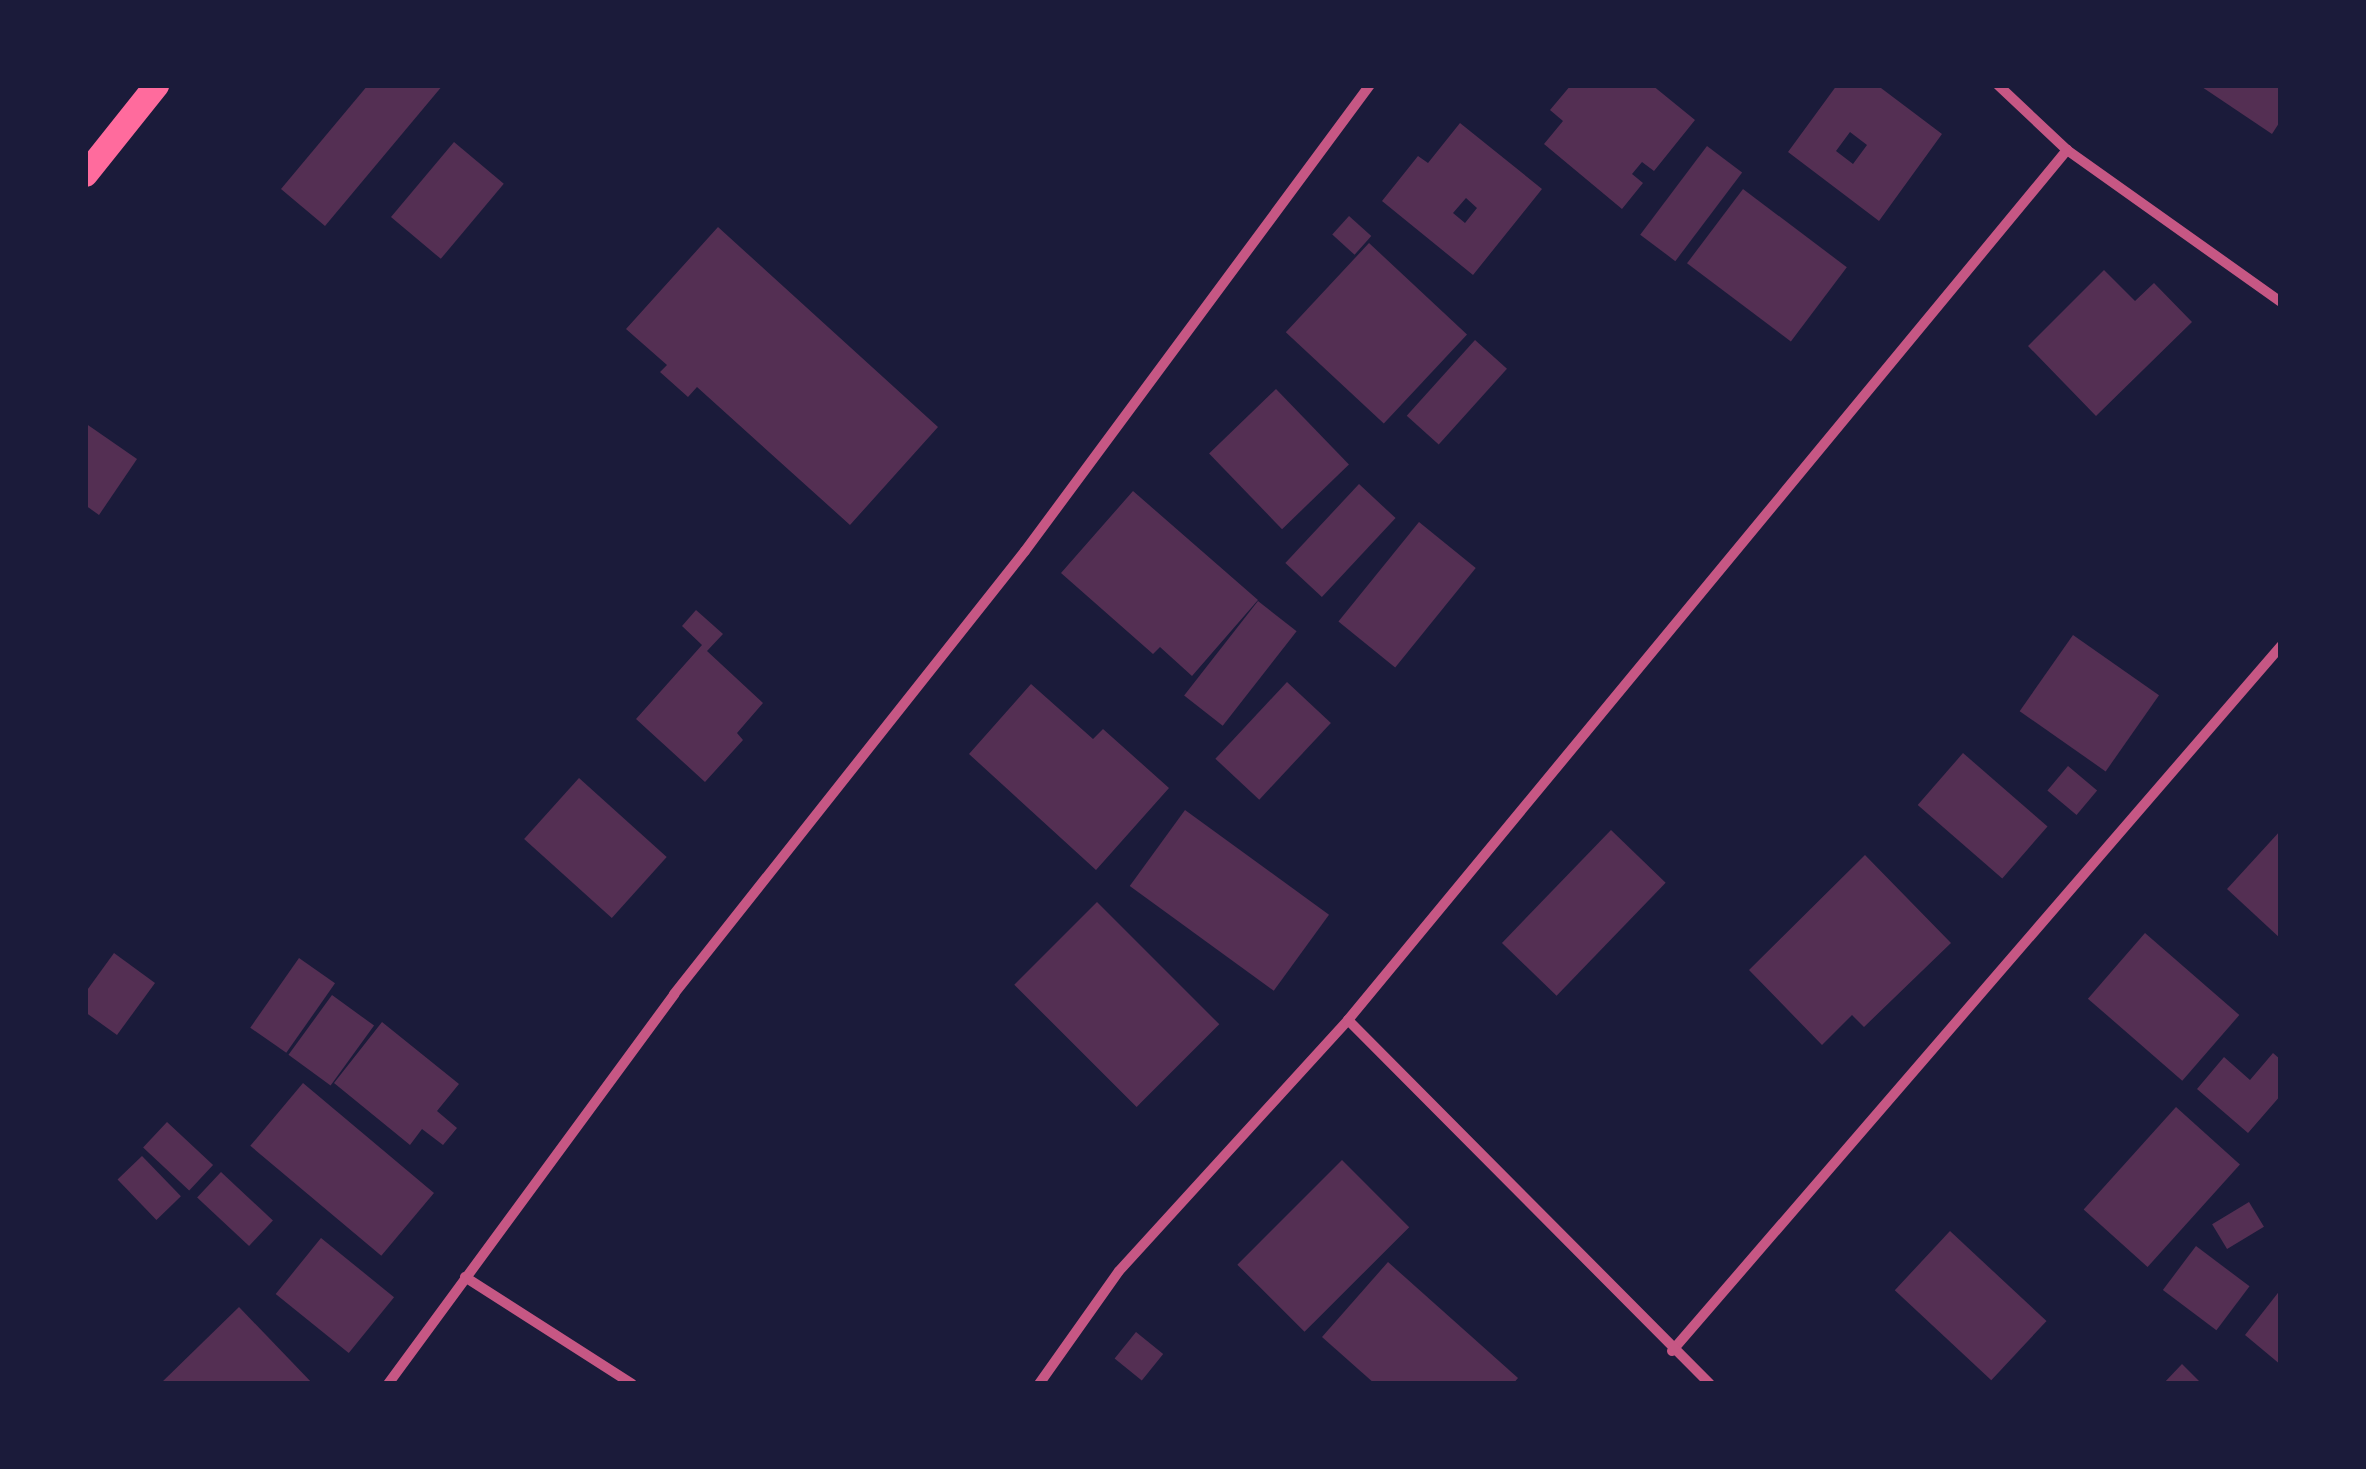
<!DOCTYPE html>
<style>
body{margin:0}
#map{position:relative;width:2366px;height:1469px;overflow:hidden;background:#1b1b3a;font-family:Mulish,sans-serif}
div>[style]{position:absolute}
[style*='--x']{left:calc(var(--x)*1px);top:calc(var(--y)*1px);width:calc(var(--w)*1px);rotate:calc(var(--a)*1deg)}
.building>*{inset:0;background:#542f53;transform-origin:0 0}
.minor>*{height:10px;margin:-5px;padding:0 5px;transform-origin:5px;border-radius:5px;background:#c65784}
.primary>*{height:25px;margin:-12.5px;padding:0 12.5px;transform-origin:12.5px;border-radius:12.5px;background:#ff6b9d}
span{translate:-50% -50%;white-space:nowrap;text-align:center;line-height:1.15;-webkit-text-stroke:8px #1b1b3a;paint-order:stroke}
.frame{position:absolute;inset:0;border:88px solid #1b1b3a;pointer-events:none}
</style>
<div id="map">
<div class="building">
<i style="clip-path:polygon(368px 85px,443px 85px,325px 226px,281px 189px)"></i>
<i style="clip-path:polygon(1571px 85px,1652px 85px,1695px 120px,1654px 171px,1642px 162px,1632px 174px,1643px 183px,1622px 209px,1544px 144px,1563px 121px,1550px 110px)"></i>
<i style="clip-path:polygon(evenodd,1837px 85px,1877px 85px,1942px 134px,1879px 221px,1788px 152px,1837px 85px,1850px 132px,1867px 145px,1853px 164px,1836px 151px,1850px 132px)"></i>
<i style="clip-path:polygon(2199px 85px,2281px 85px,2281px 120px,2272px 134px)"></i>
<i style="clip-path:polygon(evenodd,1460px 123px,1542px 189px,1473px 275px,1382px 201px,1418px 156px,1428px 163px,1460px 123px,1466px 198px,1477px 208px,1465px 223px,1453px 213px,1466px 198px)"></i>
<i style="left:454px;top:142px;width:65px;height:98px;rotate:40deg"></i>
<i style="left:1707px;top:146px;width:44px;height:111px;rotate:37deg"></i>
<i style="left:1743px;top:189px;width:130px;height:93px;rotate:37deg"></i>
<i style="left:1349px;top:216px;width:30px;height:25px;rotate:42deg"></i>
<i style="clip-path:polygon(718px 227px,938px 427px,850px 525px,697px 387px,688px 397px,660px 372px,667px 365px,626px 329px)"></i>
<i style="left:1369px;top:243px;width:134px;height:122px;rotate:43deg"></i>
<i style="clip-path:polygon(2104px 270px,2135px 301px,2154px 283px,2192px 322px,2096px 416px,2028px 346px)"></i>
<i style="left:1475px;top:340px;width:43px;height:102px;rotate:42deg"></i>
<i style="left:1276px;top:389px;width:105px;height:93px;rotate:46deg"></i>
<i style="clip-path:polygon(85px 423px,137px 459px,99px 515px,85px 505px)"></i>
<i style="left:1359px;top:484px;width:50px;height:108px;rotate:43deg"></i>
<i style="clip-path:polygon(1133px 491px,1258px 600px,1192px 676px,1160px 647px,1153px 654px,1061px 573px)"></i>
<i style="left:1419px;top:522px;width:73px;height:128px;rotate:39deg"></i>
<i style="left:1258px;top:601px;width:49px;height:120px;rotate:38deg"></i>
<i style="clip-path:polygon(696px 610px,723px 634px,707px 651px,763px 703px,737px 733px,743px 740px,705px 782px,636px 719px,702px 645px,682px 626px)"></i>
<i style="left:2073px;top:635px;width:105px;height:93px;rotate:35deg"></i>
<i style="left:1287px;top:682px;width:60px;height:105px;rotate:43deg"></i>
<i style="clip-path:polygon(1031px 684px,1093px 739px,1103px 729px,1169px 788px,1096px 870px,969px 754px)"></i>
<i style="left:1963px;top:753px;width:112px;height:69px;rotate:41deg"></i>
<i style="left:2068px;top:766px;width:38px;height:32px;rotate:40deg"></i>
<i style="left:579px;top:778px;width:118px;height:82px;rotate:42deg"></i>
<i style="left:1185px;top:810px;width:178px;height:94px;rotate:36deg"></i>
<i style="left:1611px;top:830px;width:76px;height:157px;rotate:44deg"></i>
<i style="clip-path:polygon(2281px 830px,2281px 939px,2227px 889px)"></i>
<i style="clip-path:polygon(1865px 855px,1951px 943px,1864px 1027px,1852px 1015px,1822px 1045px,1749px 970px)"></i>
<i style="left:1097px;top:902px;width:173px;height:117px;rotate:45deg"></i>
<i style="left:2145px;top:933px;width:125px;height:87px;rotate:41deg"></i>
<i style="clip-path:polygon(114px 953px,155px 983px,117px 1035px,85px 1012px,85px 993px)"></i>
<i style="left:299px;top:958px;width:44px;height:85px;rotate:35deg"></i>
<i style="left:332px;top:995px;width:52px;height:74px;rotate:36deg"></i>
<i style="clip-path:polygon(382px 1022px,459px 1084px,437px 1111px,457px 1128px,443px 1145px,422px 1129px,410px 1145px,334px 1083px)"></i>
<i style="clip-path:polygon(2273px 1053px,2281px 1060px,2281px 1095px,2248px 1133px,2197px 1089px,2224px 1057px,2250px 1080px)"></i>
<i style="left:303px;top:1083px;width:171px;height:82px;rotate:40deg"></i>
<i style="left:2176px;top:1107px;width:86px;height:138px;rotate:42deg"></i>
<i style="left:167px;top:1122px;width:63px;height:35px;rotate:43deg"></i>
<i style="left:142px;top:1156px;width:56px;height:34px;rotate:46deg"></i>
<i style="left:1342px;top:1160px;width:95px;height:148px;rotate:45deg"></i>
<i style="left:221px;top:1172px;width:71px;height:35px;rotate:43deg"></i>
<i style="left:2249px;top:1202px;width:29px;height:43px;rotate:59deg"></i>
<i style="left:1950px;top:1231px;width:132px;height:81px;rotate:43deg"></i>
<i style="left:321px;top:1238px;width:94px;height:72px;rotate:39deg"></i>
<i style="left:2196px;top:1246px;width:67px;height:55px;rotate:37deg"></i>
<i style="clip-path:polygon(1388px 1262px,1518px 1378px,1513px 1384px,1375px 1384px,1322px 1337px)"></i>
<i style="clip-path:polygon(2281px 1289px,2281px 1365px,2245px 1335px)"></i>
<i style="clip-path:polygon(239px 1307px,313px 1384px,160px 1384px)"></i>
<i style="left:1136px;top:1332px;width:35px;height:34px;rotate:39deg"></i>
<i style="clip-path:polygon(2182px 1364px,2202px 1384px,2163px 1384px)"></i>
</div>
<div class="minor">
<i style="--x:2067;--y:150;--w:262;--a:35.4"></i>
<i style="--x:1348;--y:1020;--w:1129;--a:-50.43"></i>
<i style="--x:2067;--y:150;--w:95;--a:-136.7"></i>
<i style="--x:465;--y:1277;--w:198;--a:32.6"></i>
<i style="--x:1672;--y:1351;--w:932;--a:-49.18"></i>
<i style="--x:388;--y:1384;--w:484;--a:-53.7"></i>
<i style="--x:674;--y:994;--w:565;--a:-51.61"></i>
<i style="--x:1025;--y:551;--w:580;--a:-53.49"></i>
<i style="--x:1039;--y:1384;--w:138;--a:-54.7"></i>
<i style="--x:1119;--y:1271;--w:340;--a:-47.6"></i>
<i style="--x:1348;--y:1020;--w:513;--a:45.16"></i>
</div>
<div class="primary">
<i style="--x:85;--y:174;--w:114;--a:-51.4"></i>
</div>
<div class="frame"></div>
</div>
